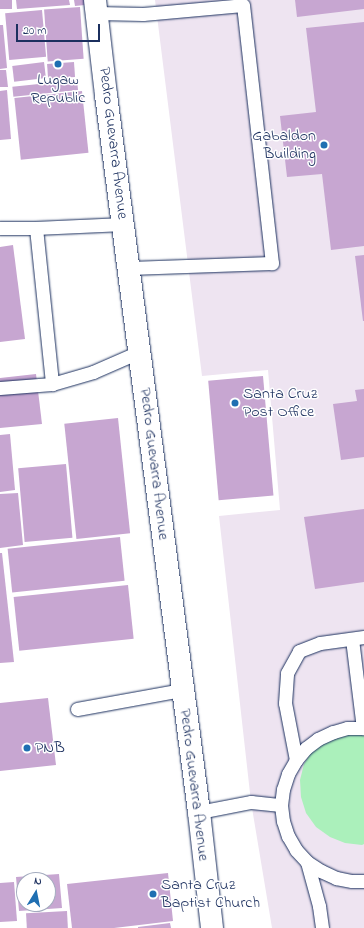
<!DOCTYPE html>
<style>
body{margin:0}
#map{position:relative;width:364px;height:928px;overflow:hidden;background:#fff;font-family:"Indie Flower",sans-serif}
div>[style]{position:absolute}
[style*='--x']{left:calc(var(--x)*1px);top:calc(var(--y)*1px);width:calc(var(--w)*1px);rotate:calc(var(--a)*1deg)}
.built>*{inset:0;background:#eee4f1}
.green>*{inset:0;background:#abf0bb}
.building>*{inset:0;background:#c7a6d1;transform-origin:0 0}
.roads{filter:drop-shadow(0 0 1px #1b2f5e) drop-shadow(0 0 1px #1b2f5e)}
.lane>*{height:13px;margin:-6.5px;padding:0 6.5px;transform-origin:6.5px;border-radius:6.5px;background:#fff}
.secondary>*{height:22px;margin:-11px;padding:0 11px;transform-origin:11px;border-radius:11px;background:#fff}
.dots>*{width:11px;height:11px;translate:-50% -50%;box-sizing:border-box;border:2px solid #fff;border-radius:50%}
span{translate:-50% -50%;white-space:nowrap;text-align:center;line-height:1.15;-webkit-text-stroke:3px #fff;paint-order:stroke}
.poi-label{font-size:16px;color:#1b2f5e}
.right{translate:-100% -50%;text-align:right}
.left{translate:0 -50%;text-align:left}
.street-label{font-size:16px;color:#1b2f5e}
.north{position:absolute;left:16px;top:872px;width:40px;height:40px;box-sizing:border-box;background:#fff;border:1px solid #a4acbf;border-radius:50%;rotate:10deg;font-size:11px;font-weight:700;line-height:16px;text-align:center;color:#1b2f5e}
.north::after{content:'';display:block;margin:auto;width:14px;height:18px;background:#1f6fb2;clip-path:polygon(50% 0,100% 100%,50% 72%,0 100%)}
.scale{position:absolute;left:16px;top:24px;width:84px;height:18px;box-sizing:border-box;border:2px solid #1b2f5e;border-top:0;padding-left:5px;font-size:12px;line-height:14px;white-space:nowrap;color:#1b2f5e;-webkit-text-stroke:3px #fff;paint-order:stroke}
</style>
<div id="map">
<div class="built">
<i style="clip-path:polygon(155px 0,364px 0,364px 928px,272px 928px,251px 802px,219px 516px,280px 510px,268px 370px,202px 376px)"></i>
</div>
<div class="green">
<i style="clip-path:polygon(364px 730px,364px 844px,362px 845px,345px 843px,330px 837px,316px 827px,306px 813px,301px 797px,300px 780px,304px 764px,313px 749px,326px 739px)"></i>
</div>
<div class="building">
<i style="left:0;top:0;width:12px;height:9px"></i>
<i style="clip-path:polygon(16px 0,69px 0,70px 5px,17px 9px)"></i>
<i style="clip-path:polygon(74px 0,94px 0,95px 4px,75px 6px)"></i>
<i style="clip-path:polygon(295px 0,364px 0,364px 9px,297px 17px)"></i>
<i style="left:80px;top:7px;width:52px;height:36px;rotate:86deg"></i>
<i style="left:42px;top:10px;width:47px;height:37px;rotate:85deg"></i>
<i style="clip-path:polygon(364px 22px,364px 246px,331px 250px,322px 174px,287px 177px,280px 116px,316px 112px,306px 28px)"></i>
<i style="clip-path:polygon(0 25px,3px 25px,7px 68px,0 69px)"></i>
<i style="left:44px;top:62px;width:16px;height:32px;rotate:83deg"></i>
<i style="left:74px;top:62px;width:15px;height:27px;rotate:86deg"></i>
<i style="clip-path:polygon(0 70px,6px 70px,8px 87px,0 87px)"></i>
<i style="left:77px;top:80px;width:10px;height:65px;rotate:84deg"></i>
<i style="clip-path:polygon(7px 90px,11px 139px,0 140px,0 91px)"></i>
<i style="left:82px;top:91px;width:62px;height:68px;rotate:84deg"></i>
<i style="clip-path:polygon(13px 245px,25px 339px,0 342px,0 247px)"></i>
<i style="clip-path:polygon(364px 255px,364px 321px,363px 321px,355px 256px)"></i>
<i style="clip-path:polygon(36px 374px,42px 424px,0 428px,0 378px)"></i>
<i style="left:263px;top:376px;width:120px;height:55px;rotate:85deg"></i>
<i style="clip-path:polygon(364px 389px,364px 457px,341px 460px,333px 404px,357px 401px,355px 390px)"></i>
<i style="left:118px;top:418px;width:116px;height:54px;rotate:84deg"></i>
<i style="clip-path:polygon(10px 434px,15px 490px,0 492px,0 435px)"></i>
<i style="left:66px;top:464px;width:74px;height:48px;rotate:85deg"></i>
<i style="clip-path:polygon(18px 493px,23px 545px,0 548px,0 494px)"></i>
<i style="clip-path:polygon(364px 509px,364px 582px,315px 589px,304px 517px)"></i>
<i style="left:120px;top:537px;width:44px;height:113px;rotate:84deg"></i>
<i style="clip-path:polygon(0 553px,2px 553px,14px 662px,0 663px)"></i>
<i style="left:128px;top:585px;width:54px;height:115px;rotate:84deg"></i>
<i style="clip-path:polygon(48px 698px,56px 765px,0 771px,0 703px)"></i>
<i style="clip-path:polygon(168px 873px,173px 921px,114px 928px,72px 928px,67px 884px)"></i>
<i style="clip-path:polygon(evenodd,59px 874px,62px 908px,19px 911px,16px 877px,59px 874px,24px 880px,48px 880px,48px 904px,24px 904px,24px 880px)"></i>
<i style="clip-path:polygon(14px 882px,17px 921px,0 922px,0 883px)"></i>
<i style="left:67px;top:911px;width:17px;height:41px;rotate:87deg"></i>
<i style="clip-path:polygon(170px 923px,171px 928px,138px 928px,138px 927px)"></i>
</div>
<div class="roads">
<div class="lane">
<i style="--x:97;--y:13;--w:46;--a:1.2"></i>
<i style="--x:143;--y:14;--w:100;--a:-5.1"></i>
<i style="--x:243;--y:5;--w:260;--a:83.6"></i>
<i style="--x:272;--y:263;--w:143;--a:178"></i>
<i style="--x:0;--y:228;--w:36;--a:0"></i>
<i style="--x:36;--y:228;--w:157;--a:84.1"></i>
<i style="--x:36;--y:228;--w:87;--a:-2.6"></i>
<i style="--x:0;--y:388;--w:52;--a:-4.4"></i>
<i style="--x:52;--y:384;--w:43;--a:-16.3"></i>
<i style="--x:93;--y:372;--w:50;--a:-23.5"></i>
<i style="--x:352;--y:639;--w:90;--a:83"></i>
<i style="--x:77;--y:709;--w:107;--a:-10.3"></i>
<i style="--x:364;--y:728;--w:17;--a:180"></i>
<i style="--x:347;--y:728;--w:15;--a:164"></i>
<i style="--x:333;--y:732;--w:17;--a:155"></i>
<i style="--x:318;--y:739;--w:15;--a:143"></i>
<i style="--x:306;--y:748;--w:16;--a:130"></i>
<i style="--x:296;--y:760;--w:16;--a:120"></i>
<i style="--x:288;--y:774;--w:16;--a:108"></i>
<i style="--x:283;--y:789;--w:16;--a:97"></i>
<i style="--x:281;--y:805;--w:16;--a:83"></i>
<i style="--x:283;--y:821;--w:16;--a:72"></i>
<i style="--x:288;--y:836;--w:16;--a:60"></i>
<i style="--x:296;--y:850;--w:16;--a:47"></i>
<i style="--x:307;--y:862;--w:17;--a:33"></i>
<i style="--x:321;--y:871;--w:17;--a:25"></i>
<i style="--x:336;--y:878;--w:16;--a:11"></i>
<i style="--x:352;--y:881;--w:12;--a:0"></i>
<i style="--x:296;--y:760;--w:58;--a:-100.9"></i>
<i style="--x:285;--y:703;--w:30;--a:-86"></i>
<i style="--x:287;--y:673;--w:25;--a:-61"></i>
<i style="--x:299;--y:651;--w:22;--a:-21"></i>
<i style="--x:320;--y:643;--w:44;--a:-7.8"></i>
<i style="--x:199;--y:812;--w:53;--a:-10.9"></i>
<i style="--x:251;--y:802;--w:30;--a:6"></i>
<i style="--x:307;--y:862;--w:46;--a:74.7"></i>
<i style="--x:319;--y:906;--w:22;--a:82"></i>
</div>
<div class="secondary">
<i style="--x:95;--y:0;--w:96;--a:83.4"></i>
<i style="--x:106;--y:95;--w:723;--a:82.61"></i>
<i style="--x:199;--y:812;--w:117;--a:83.6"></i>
</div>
</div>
<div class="dots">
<i style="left:58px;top:64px;background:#1f6fb2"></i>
<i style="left:324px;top:145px;background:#1f6fb2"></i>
<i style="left:235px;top:403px;background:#1f6fb2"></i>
<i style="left:27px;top:748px;background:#1f6fb2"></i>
<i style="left:153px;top:894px;background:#1f6fb2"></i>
</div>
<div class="poi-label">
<span style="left:58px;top:89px">Lugaw<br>Republic</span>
<span class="right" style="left:316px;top:145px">Gabaldon<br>Building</span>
<span class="left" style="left:243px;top:403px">Santa Cruz<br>Post Office</span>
<span class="left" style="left:35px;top:748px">PNB</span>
<span class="left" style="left:161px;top:894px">Santa Cruz<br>Baptist Church</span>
</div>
<div class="street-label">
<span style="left:113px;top:143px;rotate:83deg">Pedro Guevarra Avenue</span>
<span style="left:154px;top:464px;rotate:83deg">Pedro Guevarra Avenue</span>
<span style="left:194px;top:785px;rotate:83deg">Pedro Guevarra Avenue</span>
</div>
<div class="north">N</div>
<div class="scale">20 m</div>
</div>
